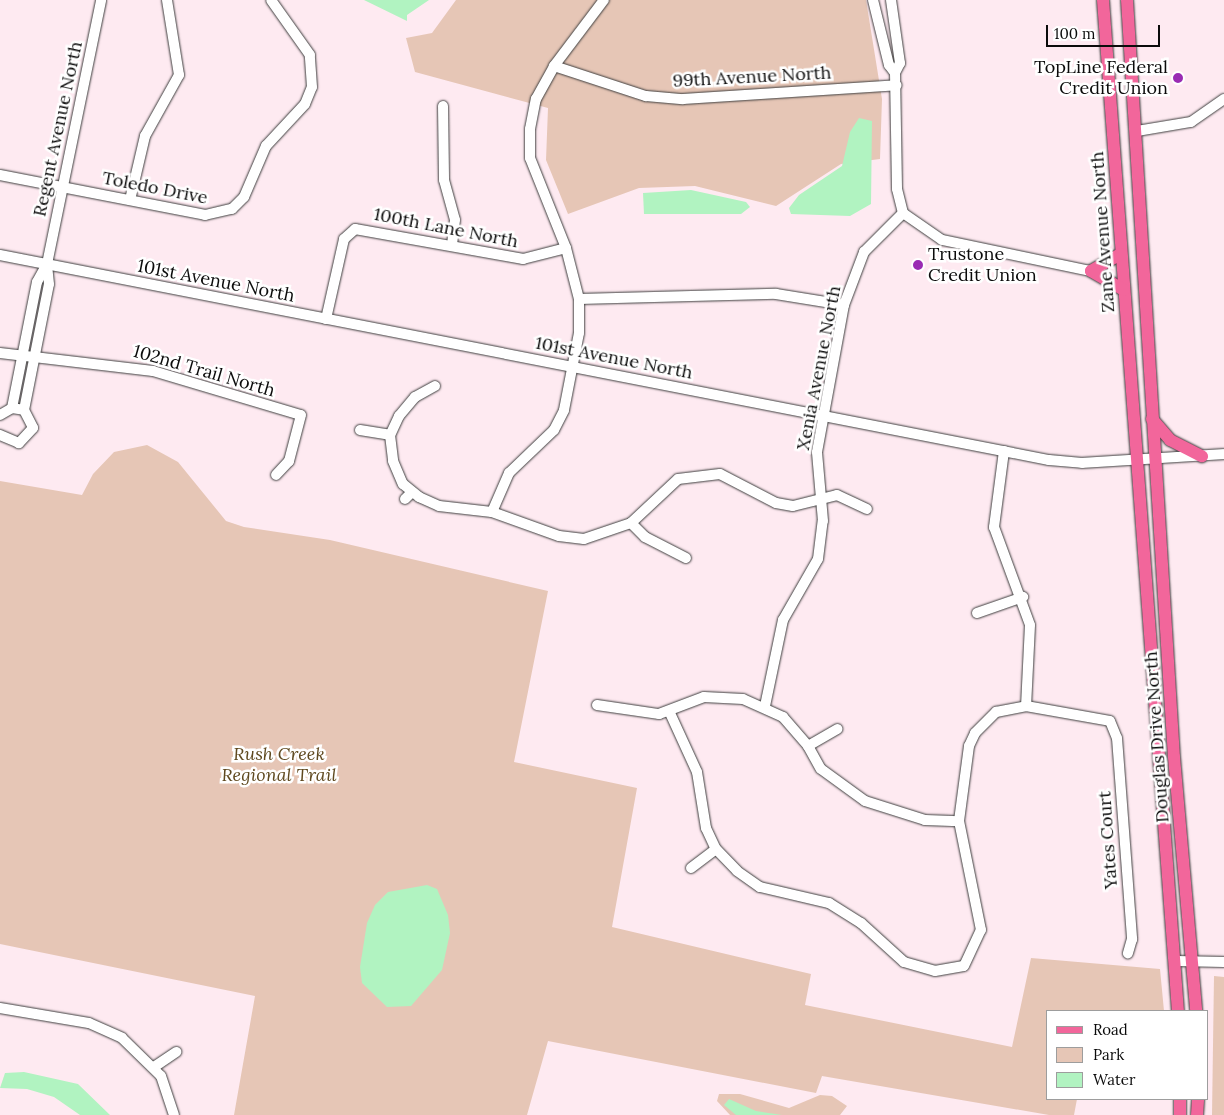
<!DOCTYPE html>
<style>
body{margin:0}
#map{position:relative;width:1224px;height:1115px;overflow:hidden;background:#feeaf1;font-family:Lora,serif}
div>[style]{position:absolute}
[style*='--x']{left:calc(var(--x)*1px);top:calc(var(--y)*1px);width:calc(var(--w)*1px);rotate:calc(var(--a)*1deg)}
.green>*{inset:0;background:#e6c6b6}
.water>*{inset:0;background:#b1f3c1}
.roads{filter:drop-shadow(0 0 1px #3e3e3e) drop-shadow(0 0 1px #3e3e3e)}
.minor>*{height:10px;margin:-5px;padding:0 5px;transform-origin:5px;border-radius:5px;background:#fff}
.major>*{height:12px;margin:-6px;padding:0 6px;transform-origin:6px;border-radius:6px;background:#f2669b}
.dots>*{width:14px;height:14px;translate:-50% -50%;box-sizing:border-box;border:2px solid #fff;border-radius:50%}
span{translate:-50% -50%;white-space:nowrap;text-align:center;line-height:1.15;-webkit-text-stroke:5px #fff;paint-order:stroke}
.poi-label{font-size:18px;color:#0b0b0b}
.right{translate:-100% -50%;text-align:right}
.left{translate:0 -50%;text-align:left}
.street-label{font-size:18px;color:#0b0b0b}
.park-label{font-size:18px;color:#5f491f;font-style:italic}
.legend{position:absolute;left:1046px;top:1010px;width:162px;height:90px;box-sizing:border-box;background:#fff;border:1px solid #9d9d9d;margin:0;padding:6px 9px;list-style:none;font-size:15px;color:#0b0b0b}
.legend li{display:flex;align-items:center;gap:10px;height:25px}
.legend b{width:25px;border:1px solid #9d9d9d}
.scale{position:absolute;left:1046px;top:25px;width:114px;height:22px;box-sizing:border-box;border:2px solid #0b0b0b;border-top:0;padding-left:6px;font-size:15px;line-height:18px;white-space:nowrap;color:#0b0b0b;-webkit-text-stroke:4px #fff;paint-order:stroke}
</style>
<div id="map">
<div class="green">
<i style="clip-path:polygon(456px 0,866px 0,882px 99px,880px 159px,841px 164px,776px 206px,695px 186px,639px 188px,568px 214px,546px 160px,548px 108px,415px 72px,406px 38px,432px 33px)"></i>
<i style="clip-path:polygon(147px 445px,178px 462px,226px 521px,244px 527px,330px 540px,548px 591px,514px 762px,637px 788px,612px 927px,811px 974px,805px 1005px,1012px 1047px,1031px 958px,1160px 969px,1164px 1011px,1048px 1011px,1048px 1099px,1077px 1099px,1074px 1115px,1049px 1115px,822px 1076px,816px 1093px,548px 1041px,527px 1115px,234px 1115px,255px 996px,0 944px,0 481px,82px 495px,93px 474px,114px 452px)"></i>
<i style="clip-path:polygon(1214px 976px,1224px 977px,1224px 1115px,1212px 1115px)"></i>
<i style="clip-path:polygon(719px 1094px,740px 1094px,789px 1108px,820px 1095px,832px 1096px,847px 1106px,840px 1115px,730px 1115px,717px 1101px)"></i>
</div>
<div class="water">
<i style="clip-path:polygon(364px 0,429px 0,407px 15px,407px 21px)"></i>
<i style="clip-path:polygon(859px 118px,872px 121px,871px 204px,850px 216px,791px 214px,789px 208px,799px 195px,842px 166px,850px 132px)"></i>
<i style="clip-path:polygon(691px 190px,746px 202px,750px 207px,741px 214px,644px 214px,643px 193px)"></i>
<i style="clip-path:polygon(427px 885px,437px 889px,448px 915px,450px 933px,442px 970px,411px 1006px,387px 1007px,362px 983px,360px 967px,367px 923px,375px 905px,388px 892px)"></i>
<i style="clip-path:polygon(24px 1072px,78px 1084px,110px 1115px,80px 1115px,54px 1097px,27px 1089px,0 1088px,5px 1073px)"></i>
<i style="clip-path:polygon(729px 1099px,756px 1111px,782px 1115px,736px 1115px,724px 1105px)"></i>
</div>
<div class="roads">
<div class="minor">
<i style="--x:873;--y:0;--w:67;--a:76.2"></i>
<i style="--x:889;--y:65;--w:10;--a:53"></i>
<i style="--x:891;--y:0;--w:64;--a:81.9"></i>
<i style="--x:900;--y:63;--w:11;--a:117"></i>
<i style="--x:895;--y:73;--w:116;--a:89"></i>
<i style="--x:897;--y:189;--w:25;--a:76"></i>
<i style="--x:554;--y:66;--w:97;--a:18.1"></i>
<i style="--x:646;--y:96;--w:37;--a:5"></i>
<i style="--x:683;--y:99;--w:214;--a:-3.7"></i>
<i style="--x:443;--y:106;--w:74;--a:89.2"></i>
<i style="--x:444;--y:180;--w:41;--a:74.6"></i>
<i style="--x:455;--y:220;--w:25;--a:97"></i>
<i style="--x:1137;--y:131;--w:55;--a:-9.5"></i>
<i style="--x:1191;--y:122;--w:40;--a:-34.9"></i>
<i style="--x:0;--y:175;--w:209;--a:11"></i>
<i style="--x:205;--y:215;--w:28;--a:-13"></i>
<i style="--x:232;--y:209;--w:17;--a:-45"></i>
<i style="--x:244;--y:197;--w:56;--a:-66.7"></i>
<i style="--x:266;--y:146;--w:57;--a:-47.1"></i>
<i style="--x:305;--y:104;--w:18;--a:-68"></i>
<i style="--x:312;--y:87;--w:32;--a:-94"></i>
<i style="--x:310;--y:55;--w:67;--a:-125.3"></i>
<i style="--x:130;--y:200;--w:66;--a:-76.8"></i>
<i style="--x:145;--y:136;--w:70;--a:-60.9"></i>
<i style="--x:179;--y:75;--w:76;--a:-99.1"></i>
<i style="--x:903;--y:213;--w:47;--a:34.7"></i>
<i style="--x:942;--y:240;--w:152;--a:11.8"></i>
<i style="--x:0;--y:255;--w:1069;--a:11.06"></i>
<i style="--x:1049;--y:460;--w:33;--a:5"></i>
<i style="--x:1082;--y:463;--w:142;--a:-3.6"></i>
<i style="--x:579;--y:299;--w:197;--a:-1.5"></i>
<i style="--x:776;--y:294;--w:69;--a:9.2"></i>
<i style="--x:326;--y:319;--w:82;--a:-77.3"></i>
<i style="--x:344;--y:239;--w:15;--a:-42"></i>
<i style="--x:355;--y:229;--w:171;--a:10.1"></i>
<i style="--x:523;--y:259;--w:44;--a:-14.3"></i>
<i style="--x:0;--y:353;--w:154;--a:6.7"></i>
<i style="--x:153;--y:371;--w:154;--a:16.6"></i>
<i style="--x:301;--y:415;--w:48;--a:104.6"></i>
<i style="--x:289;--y:461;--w:19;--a:133"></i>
<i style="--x:435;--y:386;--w:23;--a:151"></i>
<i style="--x:415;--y:397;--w:25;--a:130"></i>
<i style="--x:399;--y:416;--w:21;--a:115"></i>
<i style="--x:390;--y:435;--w:26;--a:83"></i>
<i style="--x:393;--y:461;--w:25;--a:67"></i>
<i style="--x:403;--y:484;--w:21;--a:39"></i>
<i style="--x:419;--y:497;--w:22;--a:24"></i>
<i style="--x:439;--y:506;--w:53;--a:6.5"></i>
<i style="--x:492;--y:512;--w:71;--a:19.7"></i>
<i style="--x:559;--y:536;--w:25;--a:7"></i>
<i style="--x:584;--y:539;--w:50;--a:-18.8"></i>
<i style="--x:631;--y:523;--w:64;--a:-43.1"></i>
<i style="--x:678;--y:479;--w:42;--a:-6.8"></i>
<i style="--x:720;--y:474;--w:63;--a:27.4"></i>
<i style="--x:776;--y:503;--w:17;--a:10"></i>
<i style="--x:793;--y:506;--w:45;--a:-14"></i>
<i style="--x:837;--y:495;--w:33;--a:25"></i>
<i style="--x:12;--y:408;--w:128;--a:-78.8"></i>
<i style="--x:37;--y:282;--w:21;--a:-61"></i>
<i style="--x:47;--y:264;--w:269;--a:-78.4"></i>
<i style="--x:24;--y:410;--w:128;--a:-78.8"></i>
<i style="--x:49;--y:284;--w:20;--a:-96"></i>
<i style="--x:0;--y:415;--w:14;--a:-30"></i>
<i style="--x:12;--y:408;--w:12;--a:9"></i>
<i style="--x:24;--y:410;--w:20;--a:63"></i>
<i style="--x:33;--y:428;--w:21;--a:133"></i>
<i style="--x:19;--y:443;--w:21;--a:-157"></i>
<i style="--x:360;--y:430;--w:30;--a:9"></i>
<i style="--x:1004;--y:451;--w:77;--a:97.5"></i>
<i style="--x:994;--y:527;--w:104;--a:69.8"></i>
<i style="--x:1030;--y:625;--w:81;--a:92.8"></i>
<i style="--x:405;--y:499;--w:10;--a:-45"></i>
<i style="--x:492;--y:512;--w:43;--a:-66.4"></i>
<i style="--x:509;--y:473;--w:62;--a:-43.7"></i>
<i style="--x:554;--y:430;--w:22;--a:-63"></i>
<i style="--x:564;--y:410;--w:78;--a:-79"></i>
<i style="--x:579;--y:333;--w:34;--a:-90"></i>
<i style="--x:579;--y:299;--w:53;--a:-104.3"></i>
<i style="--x:566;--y:248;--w:97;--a:-111.8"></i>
<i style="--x:530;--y:158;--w:29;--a:-90"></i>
<i style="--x:530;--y:129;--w:31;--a:-79"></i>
<i style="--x:536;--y:99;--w:38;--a:-61"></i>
<i style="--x:554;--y:66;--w:83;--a:-52.9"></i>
<i style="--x:631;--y:523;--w:20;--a:45"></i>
<i style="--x:645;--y:537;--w:46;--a:27.1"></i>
<i style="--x:977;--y:613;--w:49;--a:-19.2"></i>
<i style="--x:597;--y:705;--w:63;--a:8.3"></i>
<i style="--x:659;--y:714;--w:48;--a:-20.7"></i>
<i style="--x:704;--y:697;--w:39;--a:3"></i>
<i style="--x:743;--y:699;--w:44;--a:24.2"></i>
<i style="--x:783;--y:717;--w:38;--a:49"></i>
<i style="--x:808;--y:746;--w:26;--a:61"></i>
<i style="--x:821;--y:769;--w:54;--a:36"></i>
<i style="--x:865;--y:801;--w:63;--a:17.6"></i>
<i style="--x:925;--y:820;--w:34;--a:2"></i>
<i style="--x:765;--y:706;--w:88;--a:-78.2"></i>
<i style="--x:783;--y:620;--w:70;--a:-60.2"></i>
<i style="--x:818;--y:559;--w:38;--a:-83"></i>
<i style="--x:823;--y:521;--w:69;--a:-95"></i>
<i style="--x:817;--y:452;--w:149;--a:-79.6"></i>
<i style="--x:844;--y:305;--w:57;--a:-69.3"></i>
<i style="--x:864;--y:252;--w:55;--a:-45"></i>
<i style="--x:670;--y:713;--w:65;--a:65.4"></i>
<i style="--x:697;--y:772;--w:57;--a:80.9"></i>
<i style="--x:706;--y:828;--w:23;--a:65"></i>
<i style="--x:716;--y:849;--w:30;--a:46"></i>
<i style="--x:737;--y:871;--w:28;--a:35"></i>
<i style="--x:760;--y:887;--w:71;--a:13.1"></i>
<i style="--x:829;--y:903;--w:38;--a:32"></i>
<i style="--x:861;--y:923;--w:58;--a:42.2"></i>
<i style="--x:904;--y:962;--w:32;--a:16"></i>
<i style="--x:935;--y:971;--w:29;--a:-10"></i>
<i style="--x:964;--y:966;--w:40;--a:-65"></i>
<i style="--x:981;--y:930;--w:111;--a:-101.4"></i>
<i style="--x:959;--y:821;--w:76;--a:-82.4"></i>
<i style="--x:969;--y:746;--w:14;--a:-65"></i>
<i style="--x:975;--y:733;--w:30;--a:-45"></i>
<i style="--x:996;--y:712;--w:31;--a:-11"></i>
<i style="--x:1026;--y:706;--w:85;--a:10.1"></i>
<i style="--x:1110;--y:721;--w:18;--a:68"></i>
<i style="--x:1117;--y:738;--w:202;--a:85.7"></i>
<i style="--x:1132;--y:939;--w:15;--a:106"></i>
<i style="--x:808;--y:746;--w:34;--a:-30"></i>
<i style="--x:691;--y:868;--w:31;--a:-37"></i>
<i style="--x:1177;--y:961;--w:47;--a:1.2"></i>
<i style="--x:0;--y:1008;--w:90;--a:9.6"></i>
<i style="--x:89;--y:1023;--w:36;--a:24"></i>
<i style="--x:122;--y:1038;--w:54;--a:44.3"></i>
<i style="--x:161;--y:1076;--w:41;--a:71.6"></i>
<i style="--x:154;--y:1067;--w:27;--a:-34"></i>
</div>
<div class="major">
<i style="--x:1103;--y:0;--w:1014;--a:85.76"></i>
<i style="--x:1127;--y:0;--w:758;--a:86.45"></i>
<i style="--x:1174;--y:757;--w:255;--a:85"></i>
<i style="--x:1091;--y:271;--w:38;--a:30"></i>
<i style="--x:1091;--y:271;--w:34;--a:-30"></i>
<i style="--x:1152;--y:419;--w:28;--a:49"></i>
<i style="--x:1170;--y:440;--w:36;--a:27"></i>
<i style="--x:1180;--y:1099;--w:16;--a:90"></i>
<i style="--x:1197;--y:1115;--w:16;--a:-86"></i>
</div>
</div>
<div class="dots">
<i style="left:1178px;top:78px;background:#9a2bb3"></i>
<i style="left:918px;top:265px;background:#9a2bb3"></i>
</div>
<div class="poi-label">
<span class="right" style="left:1168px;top:78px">TopLine Federal<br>Credit Union</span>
<span class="left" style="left:928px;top:265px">Trustone<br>Credit Union</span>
</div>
<div class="street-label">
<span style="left:752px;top:77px;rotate:-3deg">99th Avenue North</span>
<span style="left:58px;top:129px;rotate:-78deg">Regent Avenue North</span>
<span style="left:155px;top:188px;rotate:11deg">Toledo Drive</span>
<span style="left:446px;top:228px;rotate:11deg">100th Lane North</span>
<span style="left:1103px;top:232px;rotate:-94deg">Zane Avenue North</span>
<span style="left:216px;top:281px;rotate:11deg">101st Avenue North</span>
<span style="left:614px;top:358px;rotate:11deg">101st Avenue North</span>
<span style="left:819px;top:368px;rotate:-79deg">Xenia Avenue North</span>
<span style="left:204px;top:371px;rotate:16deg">102nd Trail North</span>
<span style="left:1157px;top:737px;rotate:-94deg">Douglas Drive North</span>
<span style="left:1108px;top:840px;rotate:-94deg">Yates Court</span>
</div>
<div class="park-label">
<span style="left:279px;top:765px">Rush Creek<br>Regional Trail</span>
</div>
<ul class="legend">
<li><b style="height:6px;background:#f2669b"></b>Road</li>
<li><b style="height:14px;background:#e6c6b6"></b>Park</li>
<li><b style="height:14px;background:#b1f3c1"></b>Water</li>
</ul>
<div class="scale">100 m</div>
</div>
